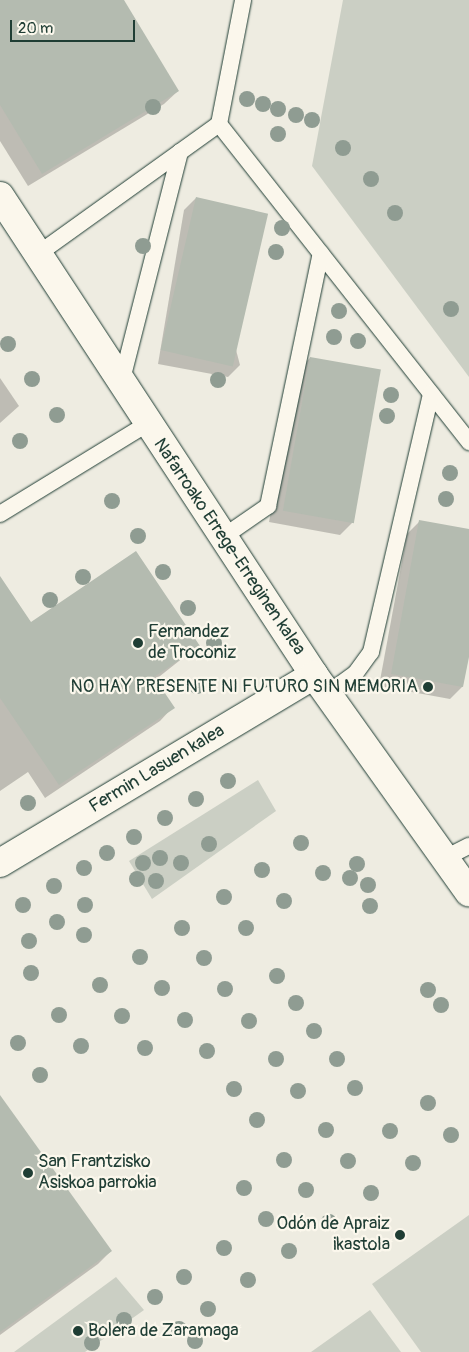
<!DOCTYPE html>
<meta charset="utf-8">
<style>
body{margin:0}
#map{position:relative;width:469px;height:1352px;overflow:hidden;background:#eeece1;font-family:Pangolin,sans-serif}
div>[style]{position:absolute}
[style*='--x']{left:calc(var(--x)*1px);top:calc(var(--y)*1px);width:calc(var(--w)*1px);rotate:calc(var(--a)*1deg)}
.green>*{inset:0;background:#cbcfc4}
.shadow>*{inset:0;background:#0003}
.building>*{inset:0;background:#b4bbb0;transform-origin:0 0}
.roads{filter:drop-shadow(0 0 1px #1f3d34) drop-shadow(0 0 1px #1f3d34)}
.service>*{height:16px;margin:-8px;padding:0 8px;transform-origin:8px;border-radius:8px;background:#fbf7ec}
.minor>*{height:28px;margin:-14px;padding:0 14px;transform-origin:14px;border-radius:14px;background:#fbf7ec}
.tertiary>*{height:28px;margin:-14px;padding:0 14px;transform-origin:14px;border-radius:14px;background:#fbf7ec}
.trees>*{width:16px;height:16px;margin:-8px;border-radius:50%;background:#8f9c92}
.dots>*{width:14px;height:14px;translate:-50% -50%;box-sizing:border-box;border:2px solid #fbf7ec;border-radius:50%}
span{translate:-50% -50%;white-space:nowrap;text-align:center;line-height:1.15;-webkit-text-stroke:4.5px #fbf7ec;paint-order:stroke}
.street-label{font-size:18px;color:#1f3d34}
.poi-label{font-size:18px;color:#1f3d34}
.left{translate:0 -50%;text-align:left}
.right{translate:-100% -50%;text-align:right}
.scale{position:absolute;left:10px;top:20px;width:125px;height:22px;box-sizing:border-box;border:2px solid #1f3d34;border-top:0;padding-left:6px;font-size:15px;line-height:18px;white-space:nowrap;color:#1f3d34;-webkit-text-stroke:4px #fbf7ec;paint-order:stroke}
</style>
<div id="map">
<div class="green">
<i style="clip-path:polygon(343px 0,469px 0,469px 377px,312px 166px)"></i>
<i style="clip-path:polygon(258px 780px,276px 811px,152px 899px,129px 861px)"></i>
<i style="clip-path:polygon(469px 1215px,469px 1352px,421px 1352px,372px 1284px)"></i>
<i style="clip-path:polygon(116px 1277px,144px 1310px,85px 1352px,14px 1352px)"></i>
<i style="clip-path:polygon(370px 1310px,401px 1352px,311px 1352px)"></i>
</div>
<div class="shadow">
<i style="clip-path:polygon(0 0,123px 0,178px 91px,164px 104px,28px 186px,0 141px)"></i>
<i style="clip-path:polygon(196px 198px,240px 365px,228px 377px,158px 364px,184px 210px)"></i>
<i style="clip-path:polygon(310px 358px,352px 523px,340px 535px,269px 522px,298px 370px)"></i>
<i style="clip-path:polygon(0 378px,19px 406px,0 423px)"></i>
<i style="clip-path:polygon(419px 522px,469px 531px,469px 650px,462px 687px,450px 699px,379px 686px,407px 534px)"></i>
<i style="clip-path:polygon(0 578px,31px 623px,198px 646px,155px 680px,173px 707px,160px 721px,45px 798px,28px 772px,0 791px)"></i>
<i style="clip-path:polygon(0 1097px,111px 1251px,98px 1264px,0 1335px)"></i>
</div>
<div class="building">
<i style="clip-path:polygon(0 0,124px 0,179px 91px,42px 174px,0 105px)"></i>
<i style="left:196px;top:197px;width:74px;height:157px;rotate:13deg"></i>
<i style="left:310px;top:357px;width:72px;height:156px;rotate:10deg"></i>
<i style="clip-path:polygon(419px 520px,469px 529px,469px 657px,463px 687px,391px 674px)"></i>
<i style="clip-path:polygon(136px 551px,200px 646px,154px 677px,175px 708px,59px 785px,0 698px,0 576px,31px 622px)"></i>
<i style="clip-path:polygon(0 1095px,112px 1251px,0 1332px)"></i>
</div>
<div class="roads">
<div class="service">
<i style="--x:219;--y:124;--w:405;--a:51.8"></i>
<i style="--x:180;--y:152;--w:48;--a:-35.7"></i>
<i style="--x:219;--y:124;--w:126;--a:-79"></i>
<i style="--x:38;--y:254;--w:175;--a:-35.7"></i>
<i style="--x:180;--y:152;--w:239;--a:104.3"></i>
<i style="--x:0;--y:514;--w:172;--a:-31.5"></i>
<i style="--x:223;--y:537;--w:55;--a:-34.6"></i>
<i style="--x:268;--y:506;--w:258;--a:-78.2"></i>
<i style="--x:327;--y:694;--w:34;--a:-36"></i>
<i style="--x:355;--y:674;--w:27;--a:-54"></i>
<i style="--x:371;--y:652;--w:265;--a:-76.9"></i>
<i style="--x:445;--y:858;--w:27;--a:-27"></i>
</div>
<div class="minor">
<i style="--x:0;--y:863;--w:366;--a:-30.9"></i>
</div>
<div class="tertiary">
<i style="--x:0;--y:196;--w:573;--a:56.75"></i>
<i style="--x:314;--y:675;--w:267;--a:54.5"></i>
</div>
</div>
<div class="trees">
<i style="left:247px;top:99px"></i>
<i style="left:263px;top:104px"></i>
<i style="left:153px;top:107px"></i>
<i style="left:278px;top:109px"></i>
<i style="left:296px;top:115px"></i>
<i style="left:312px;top:120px"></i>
<i style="left:278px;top:134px"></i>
<i style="left:343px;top:148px"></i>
<i style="left:371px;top:179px"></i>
<i style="left:395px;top:213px"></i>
<i style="left:282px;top:228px"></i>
<i style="left:143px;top:246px"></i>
<i style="left:276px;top:252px"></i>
<i style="left:451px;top:309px"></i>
<i style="left:339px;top:311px"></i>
<i style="left:334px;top:337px"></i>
<i style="left:358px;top:341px"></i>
<i style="left:8px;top:344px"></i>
<i style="left:32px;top:379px"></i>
<i style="left:218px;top:380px"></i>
<i style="left:391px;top:395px"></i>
<i style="left:57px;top:415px"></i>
<i style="left:387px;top:416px"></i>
<i style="left:20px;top:441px"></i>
<i style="left:450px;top:473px"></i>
<i style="left:446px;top:499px"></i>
<i style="left:112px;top:501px"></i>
<i style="left:138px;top:536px"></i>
<i style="left:163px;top:572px"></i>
<i style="left:83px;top:577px"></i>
<i style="left:50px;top:600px"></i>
<i style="left:188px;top:608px"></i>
<i style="left:214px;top:643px"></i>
<i style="left:197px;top:686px"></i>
<i style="left:228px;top:781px"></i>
<i style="left:196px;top:799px"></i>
<i style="left:28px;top:803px"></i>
<i style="left:165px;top:818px"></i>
<i style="left:134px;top:837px"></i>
<i style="left:301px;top:843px"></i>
<i style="left:209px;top:844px"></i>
<i style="left:107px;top:853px"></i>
<i style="left:160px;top:858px"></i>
<i style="left:143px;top:863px"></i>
<i style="left:181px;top:863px"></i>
<i style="left:357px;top:864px"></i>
<i style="left:84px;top:868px"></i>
<i style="left:262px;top:870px"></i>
<i style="left:323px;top:873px"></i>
<i style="left:350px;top:878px"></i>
<i style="left:137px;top:879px"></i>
<i style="left:156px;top:881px"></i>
<i style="left:368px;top:885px"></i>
<i style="left:54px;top:886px"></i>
<i style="left:224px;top:897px"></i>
<i style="left:284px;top:901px"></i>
<i style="left:23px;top:905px"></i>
<i style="left:85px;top:905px"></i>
<i style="left:370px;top:906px"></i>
<i style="left:57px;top:922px"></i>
<i style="left:182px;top:928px"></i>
<i style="left:246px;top:928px"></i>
<i style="left:84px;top:935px"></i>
<i style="left:29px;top:941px"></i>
<i style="left:140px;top:957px"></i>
<i style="left:204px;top:958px"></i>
<i style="left:31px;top:973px"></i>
<i style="left:277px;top:976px"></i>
<i style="left:100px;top:985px"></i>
<i style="left:162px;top:988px"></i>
<i style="left:225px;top:989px"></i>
<i style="left:428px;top:990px"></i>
<i style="left:296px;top:1003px"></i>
<i style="left:441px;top:1005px"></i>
<i style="left:59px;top:1015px"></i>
<i style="left:122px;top:1016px"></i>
<i style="left:185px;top:1020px"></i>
<i style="left:249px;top:1021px"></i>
<i style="left:314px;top:1031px"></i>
<i style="left:18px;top:1043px"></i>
<i style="left:81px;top:1046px"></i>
<i style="left:145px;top:1048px"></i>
<i style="left:207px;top:1051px"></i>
<i style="left:276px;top:1059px"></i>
<i style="left:337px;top:1059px"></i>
<i style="left:40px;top:1075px"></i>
<i style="left:355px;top:1088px"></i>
<i style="left:234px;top:1089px"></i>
<i style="left:298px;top:1091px"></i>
<i style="left:428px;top:1103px"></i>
<i style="left:257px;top:1120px"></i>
<i style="left:326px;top:1130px"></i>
<i style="left:390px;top:1131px"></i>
<i style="left:451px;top:1135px"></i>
<i style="left:284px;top:1160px"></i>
<i style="left:348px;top:1161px"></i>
<i style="left:413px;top:1163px"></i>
<i style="left:244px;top:1188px"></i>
<i style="left:306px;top:1190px"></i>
<i style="left:371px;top:1193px"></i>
<i style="left:266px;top:1219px"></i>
<i style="left:329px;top:1222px"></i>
<i style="left:224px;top:1248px"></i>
<i style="left:289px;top:1251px"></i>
<i style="left:184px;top:1277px"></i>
<i style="left:248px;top:1280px"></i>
<i style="left:155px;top:1297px"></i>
<i style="left:208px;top:1309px"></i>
<i style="left:124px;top:1320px"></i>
<i style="left:179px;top:1329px"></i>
<i style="left:195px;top:1341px"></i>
<i style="left:92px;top:1343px"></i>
</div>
<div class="dots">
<i style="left:138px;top:643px;background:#1f3d34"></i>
<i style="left:428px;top:687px;background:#1f3d34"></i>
<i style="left:28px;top:1173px;background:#1f3d34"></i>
<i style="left:400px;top:1235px;background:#1f3d34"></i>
<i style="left:78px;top:1331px;background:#1f3d34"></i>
</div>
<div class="street-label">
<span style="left:229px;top:547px;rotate:56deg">Nafarroako Errege-Erreginen kalea</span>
<span style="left:157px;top:769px;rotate:-31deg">Fermin Lasuen kalea</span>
</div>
<div class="poi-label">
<span class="left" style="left:148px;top:643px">Fernandez<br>de Troconiz</span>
<span class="right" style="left:418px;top:687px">NO HAY PRESENTE NI FUTURO SIN MEMORIA</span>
<span class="left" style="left:38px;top:1173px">San Frantzisko<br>Asiskoa parrokia</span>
<span class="right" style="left:390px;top:1235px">Odón de Apraiz<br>ikastola</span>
<span class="left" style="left:88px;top:1331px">Bolera de Zaramaga</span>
</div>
<div class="scale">20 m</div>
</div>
